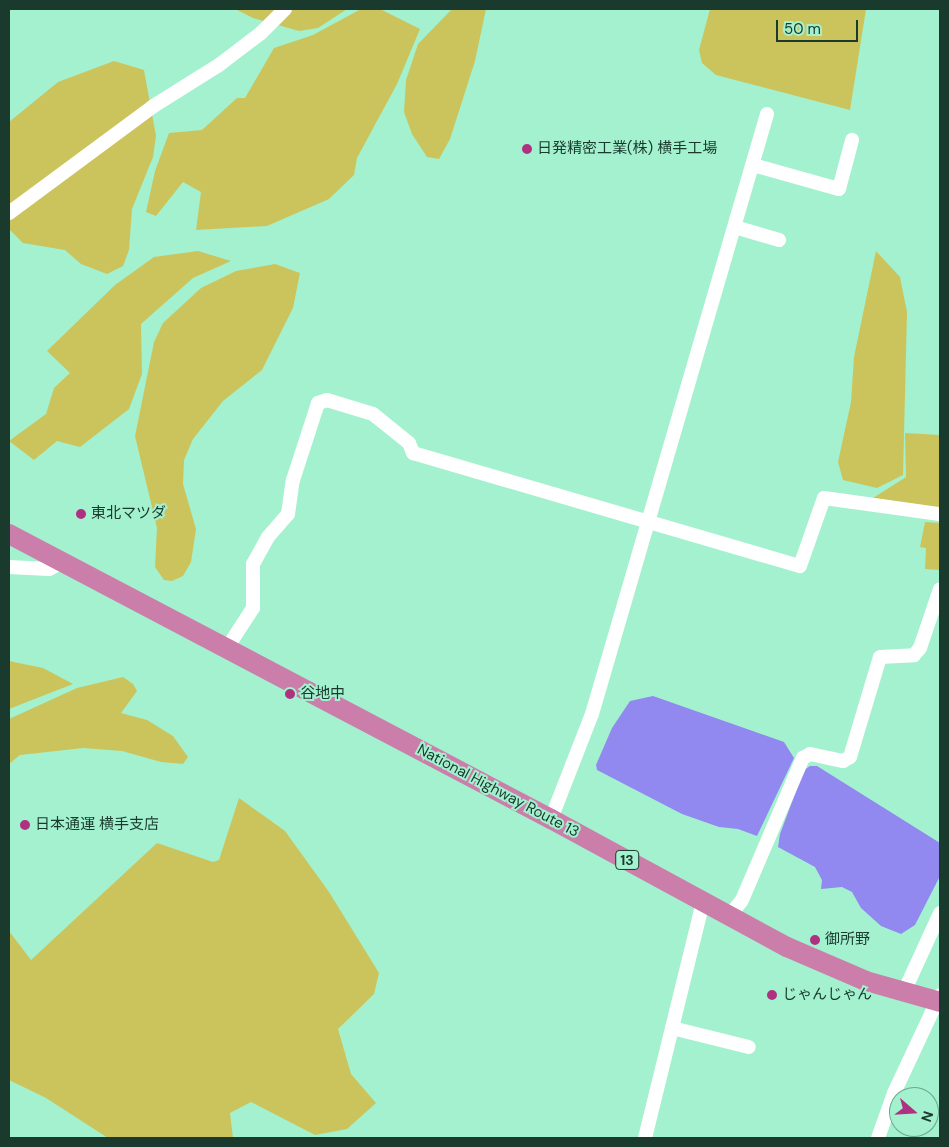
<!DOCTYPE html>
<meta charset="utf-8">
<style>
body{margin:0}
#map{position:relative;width:949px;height:1147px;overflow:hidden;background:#a3f1cf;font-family:"DM Sans","Noto Sans JP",sans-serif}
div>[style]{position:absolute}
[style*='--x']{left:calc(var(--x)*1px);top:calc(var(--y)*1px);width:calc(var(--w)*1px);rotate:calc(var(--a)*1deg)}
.green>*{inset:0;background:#cbc45c}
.water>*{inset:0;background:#9188f0}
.minor>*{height:14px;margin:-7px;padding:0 7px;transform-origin:7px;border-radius:7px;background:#fff}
.highway>*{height:20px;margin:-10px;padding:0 10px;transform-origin:10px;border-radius:10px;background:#cc7eaa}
.dots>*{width:14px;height:14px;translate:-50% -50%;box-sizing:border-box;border:2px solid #a3f1cf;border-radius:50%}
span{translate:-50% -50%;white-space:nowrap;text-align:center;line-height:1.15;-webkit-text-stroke:4px #a3f1cf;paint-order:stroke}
.shield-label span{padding:1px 4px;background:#a3f1cf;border:1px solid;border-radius:4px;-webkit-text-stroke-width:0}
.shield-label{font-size:14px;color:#193a2d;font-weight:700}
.poi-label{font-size:15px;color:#193a2d}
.left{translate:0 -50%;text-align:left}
.street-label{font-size:15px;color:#193a2d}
.frame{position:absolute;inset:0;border:10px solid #193a2d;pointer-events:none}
.north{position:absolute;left:889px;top:1087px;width:50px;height:50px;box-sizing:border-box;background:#a3f1cf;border:1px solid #6ca88e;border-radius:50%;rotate:109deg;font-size:14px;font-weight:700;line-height:20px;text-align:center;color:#193a2d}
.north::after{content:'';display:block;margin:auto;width:18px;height:22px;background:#ae3182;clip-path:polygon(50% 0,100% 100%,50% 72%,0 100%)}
.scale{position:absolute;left:776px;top:20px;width:82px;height:22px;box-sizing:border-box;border:2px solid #193a2d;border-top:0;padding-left:6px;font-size:15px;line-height:18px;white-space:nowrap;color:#193a2d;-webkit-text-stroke:4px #a3f1cf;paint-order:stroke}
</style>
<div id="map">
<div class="green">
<i style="clip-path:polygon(235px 9px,347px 9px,318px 28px,299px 31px,253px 18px)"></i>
<i style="clip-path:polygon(361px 9px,380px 9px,420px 29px,397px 84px,357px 158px,354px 175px,329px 199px,267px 226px,196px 230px,201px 192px,183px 182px,156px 216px,146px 212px,155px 171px,169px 133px,202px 130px,237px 98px,245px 98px,274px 48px,313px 35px)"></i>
<i style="clip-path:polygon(452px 9px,486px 9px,475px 61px,450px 139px,439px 159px,427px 157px,412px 134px,404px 112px,406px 80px,418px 44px)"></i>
<i style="clip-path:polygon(710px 9px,866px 9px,850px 110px,716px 75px,702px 63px,699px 50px)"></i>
<i style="clip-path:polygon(114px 61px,144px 70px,156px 136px,153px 157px,132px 209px,129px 250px,123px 266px,107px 274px,81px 264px,65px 250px,23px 243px,9px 229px,9px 122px,58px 82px)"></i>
<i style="clip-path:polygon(198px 251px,231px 261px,193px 278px,141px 324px,142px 374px,129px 409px,80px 447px,57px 441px,34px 460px,9px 441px,46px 414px,54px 388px,70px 373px,47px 351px,115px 285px,154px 257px)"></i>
<i style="clip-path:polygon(876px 251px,900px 277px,907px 312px,903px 475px,877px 488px,843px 480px,838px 462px,851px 402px,854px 357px)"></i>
<i style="clip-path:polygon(275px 264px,300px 273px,293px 308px,262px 370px,223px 401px,193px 439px,184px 460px,183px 484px,196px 529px,191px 562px,183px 576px,172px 581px,164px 580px,155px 567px,157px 528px,135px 436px,154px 342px,163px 323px,201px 288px,236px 271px)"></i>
<i style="clip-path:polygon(905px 433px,940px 435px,940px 508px,873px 498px,906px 477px)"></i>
<i style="clip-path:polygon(925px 522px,940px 523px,939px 570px,925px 569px,926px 548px,920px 547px)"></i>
<i style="clip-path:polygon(9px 661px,43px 668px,73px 684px,9px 709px)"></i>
<i style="clip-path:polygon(123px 677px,133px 684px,137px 691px,121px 713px,147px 720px,173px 736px,188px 757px,183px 764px,161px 762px,122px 751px,83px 748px,20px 755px,9px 764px,9px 719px,77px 688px)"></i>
<i style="clip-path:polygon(239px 798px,285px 831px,329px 892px,379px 973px,374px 994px,338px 1029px,351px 1074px,376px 1103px,347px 1129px,315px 1135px,251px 1102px,230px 1113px,233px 1138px,108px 1138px,46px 1098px,9px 1080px,9px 931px,31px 960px,157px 843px,213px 862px,219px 860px)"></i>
</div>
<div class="water">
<i style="clip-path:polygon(653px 696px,784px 742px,794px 758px,757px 836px,738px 829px,719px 827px,682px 814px,597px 770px,596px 765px,612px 728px,630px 701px)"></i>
<i style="clip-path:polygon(810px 766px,817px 766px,940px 843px,940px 876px,915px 925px,901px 934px,881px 926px,861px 908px,852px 892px,842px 887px,821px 889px,822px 880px,815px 867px,778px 847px,780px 834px,804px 770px)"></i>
</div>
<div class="minor">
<i style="--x:753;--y:165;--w:89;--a:15.6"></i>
<i style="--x:839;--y:189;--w:51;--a:-75.1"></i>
<i style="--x:9;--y:213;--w:178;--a:-36.5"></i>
<i style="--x:152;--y:107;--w:79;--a:-32.1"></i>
<i style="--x:219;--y:65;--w:53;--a:-37.3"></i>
<i style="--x:261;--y:33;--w:34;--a:-45"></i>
<i style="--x:735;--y:227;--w:46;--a:16.5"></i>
<i style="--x:9;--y:567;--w:40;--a:2.9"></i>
<i style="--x:49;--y:569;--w:16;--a:-27"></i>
<i style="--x:227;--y:648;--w:48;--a:-57"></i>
<i style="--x:253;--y:608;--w:44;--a:-90"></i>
<i style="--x:253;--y:564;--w:31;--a:-61"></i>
<i style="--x:268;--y:537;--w:30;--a:-49"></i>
<i style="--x:288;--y:514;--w:34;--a:-82"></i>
<i style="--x:293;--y:480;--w:81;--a:-72"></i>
<i style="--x:318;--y:403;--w:9;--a:-18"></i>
<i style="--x:327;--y:400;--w:48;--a:16.9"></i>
<i style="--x:373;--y:414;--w:46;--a:38.9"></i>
<i style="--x:409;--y:443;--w:11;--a:68"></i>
<i style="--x:413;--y:453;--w:403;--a:16.3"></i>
<i style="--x:800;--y:566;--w:72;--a:-70.6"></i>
<i style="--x:824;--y:498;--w:117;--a:7.9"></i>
<i style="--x:551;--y:819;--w:113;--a:-68.7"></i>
<i style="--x:592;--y:714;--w:625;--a:-73.74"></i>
<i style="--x:730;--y:915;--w:19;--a:-51"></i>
<i style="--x:742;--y:900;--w:155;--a:-66.8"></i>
<i style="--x:803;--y:758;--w:8;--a:-30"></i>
<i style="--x:810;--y:754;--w:34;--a:12"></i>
<i style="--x:843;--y:761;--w:8;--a:-30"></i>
<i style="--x:850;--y:757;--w:104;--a:-73.3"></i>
<i style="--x:880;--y:657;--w:34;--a:-3"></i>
<i style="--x:914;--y:655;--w:9;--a:-49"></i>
<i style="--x:920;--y:648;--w:62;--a:-71.3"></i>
<i style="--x:903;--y:994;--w:89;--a:-65.4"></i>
<i style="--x:672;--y:1028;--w:79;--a:13.9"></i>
<i style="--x:645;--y:1138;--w:243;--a:-76.2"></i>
<i style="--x:878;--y:1138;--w:48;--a:-70.4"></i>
<i style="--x:894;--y:1093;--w:108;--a:-64.9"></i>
</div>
<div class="highway">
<i style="--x:9;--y:534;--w:612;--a:27.74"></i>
<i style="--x:551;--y:819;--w:268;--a:28.5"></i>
<i style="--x:787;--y:947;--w:86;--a:23.3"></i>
<i style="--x:866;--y:981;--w:77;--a:15.8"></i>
</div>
<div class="dots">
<i style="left:527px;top:149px;background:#ae3182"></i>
<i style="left:81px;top:514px;background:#ae3182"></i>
<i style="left:290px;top:694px;background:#ae3182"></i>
<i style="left:25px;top:825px;background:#ae3182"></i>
<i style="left:815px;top:940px;background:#ae3182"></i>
<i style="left:772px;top:995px;background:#ae3182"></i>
</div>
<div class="shield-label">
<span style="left:627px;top:860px">13</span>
</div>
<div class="poi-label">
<span class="left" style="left:537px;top:149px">日発精密工業(株) 横手工場</span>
<span class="left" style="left:91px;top:514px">東北マツダ</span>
<span class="left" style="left:300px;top:694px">谷地中</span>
<span class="left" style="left:35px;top:825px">日本通運 横手支店</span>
<span class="left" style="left:825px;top:940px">御所野</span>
<span class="left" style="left:782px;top:995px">じゃんじゃん</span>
</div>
<div class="street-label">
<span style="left:498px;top:791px;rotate:28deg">National Highway Route 13</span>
</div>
<div class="frame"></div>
<div class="north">N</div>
<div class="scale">50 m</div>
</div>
